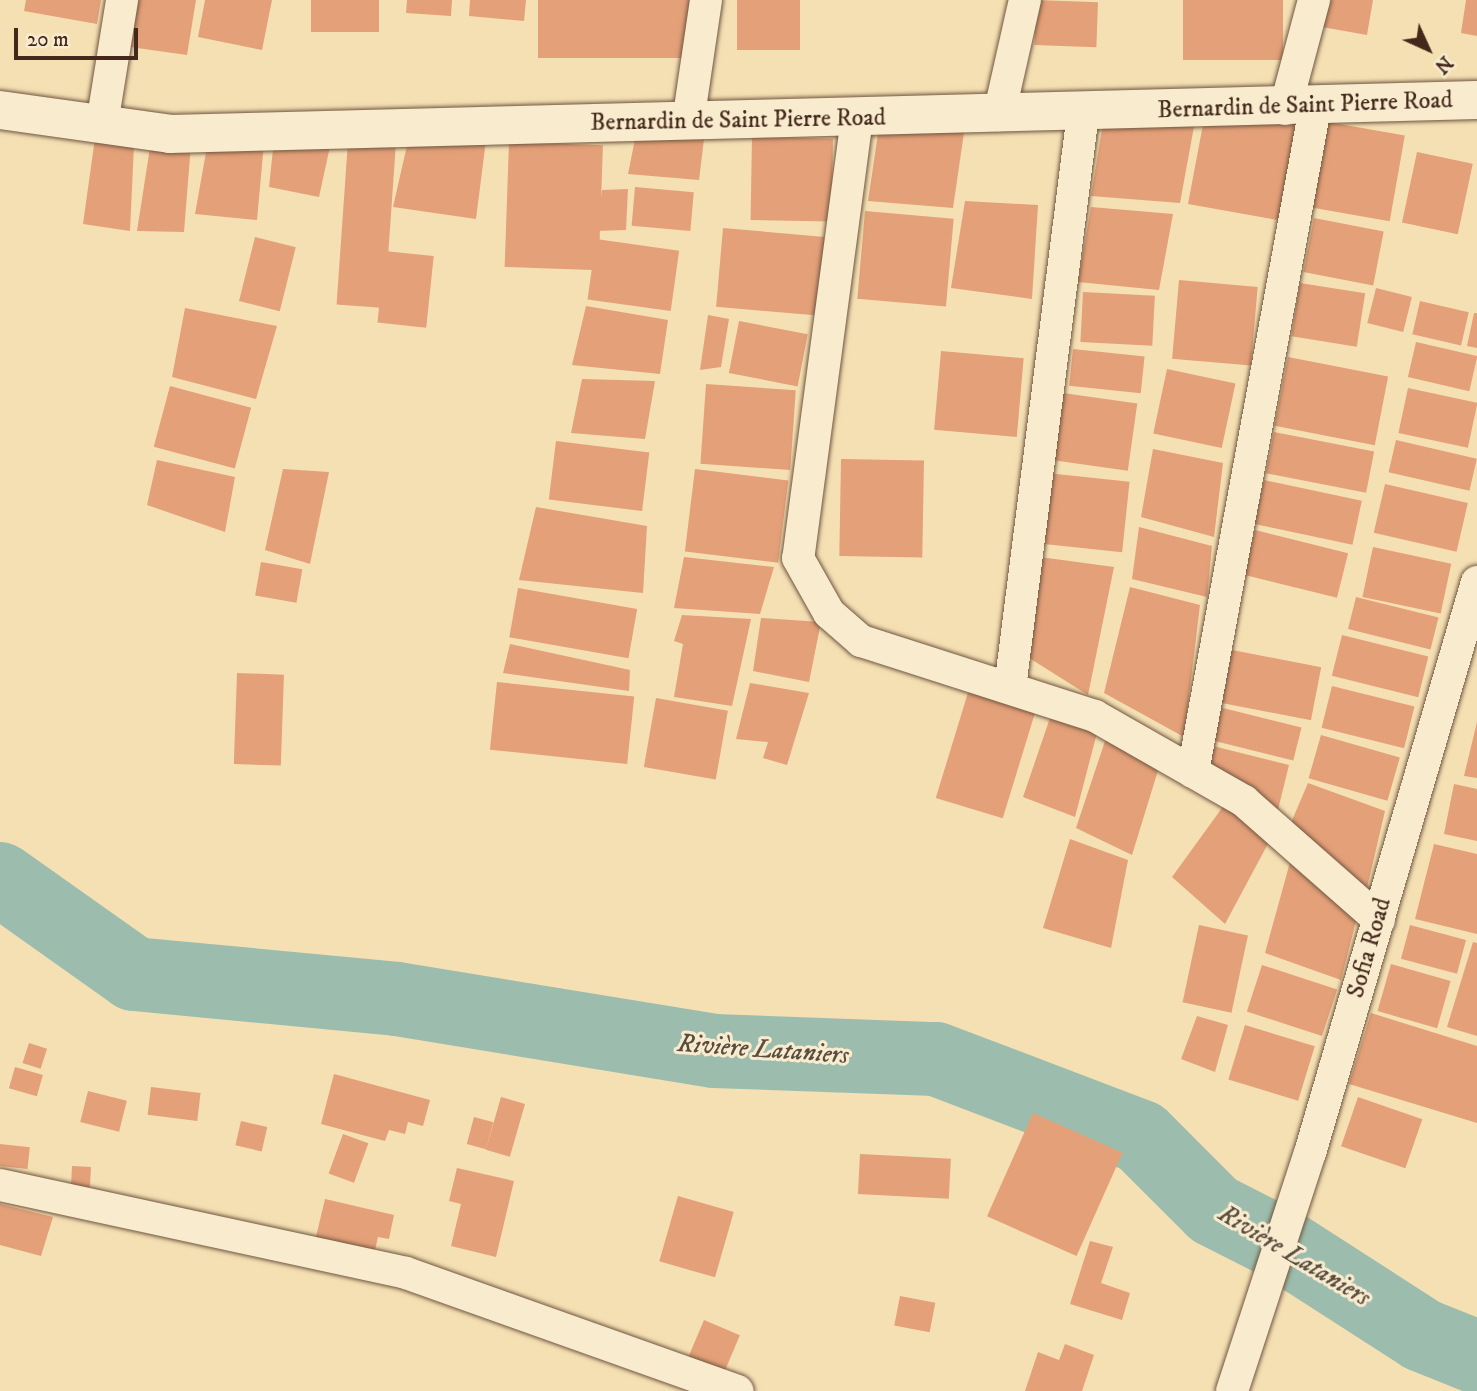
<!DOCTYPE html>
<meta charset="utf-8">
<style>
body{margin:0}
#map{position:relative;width:1477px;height:1391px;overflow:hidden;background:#f5e0b3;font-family:"IM FELL DW Pica",serif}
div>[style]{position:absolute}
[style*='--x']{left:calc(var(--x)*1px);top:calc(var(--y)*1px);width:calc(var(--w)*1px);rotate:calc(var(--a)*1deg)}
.river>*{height:74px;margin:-37px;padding:0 37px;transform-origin:37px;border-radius:37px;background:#9cbdad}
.building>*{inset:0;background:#e4a078;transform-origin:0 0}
.roads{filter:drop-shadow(0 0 2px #705641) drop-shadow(0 0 2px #705641)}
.minor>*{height:32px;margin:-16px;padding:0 16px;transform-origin:16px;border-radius:16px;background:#f8ebce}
.secondary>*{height:38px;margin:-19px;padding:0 19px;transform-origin:19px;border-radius:19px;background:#f8ebce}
span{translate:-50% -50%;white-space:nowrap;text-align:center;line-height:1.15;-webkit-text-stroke:6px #f8ebce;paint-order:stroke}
.street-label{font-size:24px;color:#43281b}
.water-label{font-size:26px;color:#594d40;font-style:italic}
.north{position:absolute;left:1393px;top:14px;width:70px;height:70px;-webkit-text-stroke:5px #f8ebce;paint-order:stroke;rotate:135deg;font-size:19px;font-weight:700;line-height:28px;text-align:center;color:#43281b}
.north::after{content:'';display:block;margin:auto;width:24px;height:32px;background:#43281b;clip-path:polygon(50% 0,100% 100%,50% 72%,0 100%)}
.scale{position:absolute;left:14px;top:28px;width:124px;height:32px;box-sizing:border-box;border:4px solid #43281b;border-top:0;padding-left:9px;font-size:21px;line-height:24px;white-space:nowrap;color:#43281b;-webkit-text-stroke:5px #f8ebce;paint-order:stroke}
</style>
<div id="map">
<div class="river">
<i style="--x:0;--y:879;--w:164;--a:35.3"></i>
<i style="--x:134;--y:974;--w:264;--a:5.4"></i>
<i style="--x:397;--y:999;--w:321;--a:9.3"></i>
<i style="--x:714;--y:1051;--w:222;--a:2.1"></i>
<i style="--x:936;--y:1059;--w:219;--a:20.8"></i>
<i style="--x:1141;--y:1137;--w:103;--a:45"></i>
<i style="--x:1214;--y:1210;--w:75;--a:26.9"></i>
<i style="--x:1281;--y:1244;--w:168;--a:32.8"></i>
<i style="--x:1422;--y:1335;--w:59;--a:21.8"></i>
</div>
<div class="building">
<i style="clip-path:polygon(26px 0,101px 0,97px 24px,24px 11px)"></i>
<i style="clip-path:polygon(130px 0,196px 0,187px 55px,123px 46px)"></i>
<i style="clip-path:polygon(205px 0,272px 0,262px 50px,198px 37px)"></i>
<i style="left:311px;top:0;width:68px;height:32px"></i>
<i style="clip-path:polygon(407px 0,452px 0,451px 16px,406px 13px)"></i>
<i style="clip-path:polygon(470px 0,526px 0,524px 21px,469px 16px)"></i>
<i style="left:538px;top:0;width:152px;height:58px"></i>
<i style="left:737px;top:0;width:63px;height:50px"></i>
<i style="left:1036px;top:0;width:62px;height:45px;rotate:2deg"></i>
<i style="left:1183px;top:0;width:100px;height:60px"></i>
<i style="clip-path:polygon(1327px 0,1373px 0,1367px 35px,1322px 27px)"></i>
<i style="clip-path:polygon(1466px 0,1477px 0,1477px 36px,1461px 33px)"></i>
<i style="clip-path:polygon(1204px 119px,1300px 119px,1283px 221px,1188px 204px)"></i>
<i style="clip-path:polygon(1195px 121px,1180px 203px,1091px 196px,1103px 123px)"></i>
<i style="left:1328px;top:122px;width:78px;height:87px;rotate:10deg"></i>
<i style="clip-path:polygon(965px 126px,953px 208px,868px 201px,879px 127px)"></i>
<i style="left:752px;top:137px;width:81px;height:83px;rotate:1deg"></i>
<i style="clip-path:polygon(95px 138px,134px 145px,130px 231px,83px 224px)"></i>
<i style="clip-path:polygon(635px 139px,704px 139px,699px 180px,628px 174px)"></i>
<i style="clip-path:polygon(274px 140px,331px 142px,319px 197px,269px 187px)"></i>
<i style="clip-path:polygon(486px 140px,476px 219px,393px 207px,408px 141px)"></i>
<i style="clip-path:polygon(151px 141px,191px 144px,184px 232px,137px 231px)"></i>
<i style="clip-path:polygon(208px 141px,264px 143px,257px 220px,195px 214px)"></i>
<i style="left:348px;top:141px;width:48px;height:164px;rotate:4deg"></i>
<i style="left:509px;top:142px;width:94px;height:125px;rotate:2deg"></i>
<i style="left:1417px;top:152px;width:57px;height:72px;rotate:12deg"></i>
<i style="left:635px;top:187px;width:59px;height:39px;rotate:5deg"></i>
<i style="clip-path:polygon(628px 189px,626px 230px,596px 231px,602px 190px)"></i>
<i style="clip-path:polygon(965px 201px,1038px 205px,1032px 299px,951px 288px)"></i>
<i style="clip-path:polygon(1091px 207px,1173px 214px,1159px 290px,1078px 282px)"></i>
<i style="left:865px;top:211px;width:89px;height:88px;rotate:5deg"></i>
<i style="left:1314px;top:218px;width:71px;height:55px;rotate:11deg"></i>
<i style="left:723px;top:228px;width:102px;height:79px;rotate:5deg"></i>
<i style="left:255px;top:237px;width:42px;height:66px;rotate:14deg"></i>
<i style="left:596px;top:239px;width:84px;height:61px;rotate:8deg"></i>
<i style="left:385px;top:251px;width:49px;height:72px;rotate:6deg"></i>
<i style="left:1179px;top:280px;width:79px;height:79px;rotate:5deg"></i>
<i style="left:1300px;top:283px;width:66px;height:54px;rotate:9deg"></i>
<i style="left:1376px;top:288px;width:37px;height:36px;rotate:14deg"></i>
<i style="left:1083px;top:292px;width:72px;height:50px;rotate:3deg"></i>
<i style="left:1420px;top:301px;width:50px;height:34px;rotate:13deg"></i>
<i style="clip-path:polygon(586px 306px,668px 320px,660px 374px,572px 365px)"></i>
<i style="clip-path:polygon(185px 308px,277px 326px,256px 399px,172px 377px)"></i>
<i style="clip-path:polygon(1474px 313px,1477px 313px,1477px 348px,1467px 346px)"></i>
<i style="clip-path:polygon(708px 315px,729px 319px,721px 367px,700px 370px)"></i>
<i style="left:739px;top:321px;width:70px;height:53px;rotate:11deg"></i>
<i style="left:1416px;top:342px;width:63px;height:36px;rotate:13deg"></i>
<i style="left:1073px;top:349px;width:72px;height:37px;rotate:6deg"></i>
<i style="left:941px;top:351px;width:83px;height:79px;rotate:5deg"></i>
<i style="left:1288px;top:357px;width:102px;height:70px;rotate:11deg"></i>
<i style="left:1167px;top:369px;width:70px;height:66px;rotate:12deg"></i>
<i style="clip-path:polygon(582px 379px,655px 381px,645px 439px,571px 433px)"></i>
<i style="left:706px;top:384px;width:90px;height:80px;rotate:4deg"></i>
<i style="left:170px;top:386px;width:84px;height:63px;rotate:15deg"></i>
<i style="left:1408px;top:388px;width:71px;height:46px;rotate:12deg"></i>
<i style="left:1063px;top:393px;width:75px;height:68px;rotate:8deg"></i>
<i style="left:1274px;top:432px;width:102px;height:42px;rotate:11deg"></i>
<i style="left:1396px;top:440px;width:83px;height:33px;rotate:13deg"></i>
<i style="left:556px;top:441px;width:94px;height:59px;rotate:7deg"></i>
<i style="clip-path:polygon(1153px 449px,1223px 463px,1214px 537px,1141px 517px)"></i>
<i style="left:841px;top:459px;width:83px;height:97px;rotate:1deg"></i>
<i style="clip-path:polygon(157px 460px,235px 477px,225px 532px,147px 505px)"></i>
<i style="clip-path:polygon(283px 469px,329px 472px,310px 564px,265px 550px)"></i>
<i style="left:695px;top:469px;width:94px;height:83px;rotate:7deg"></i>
<i style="left:1047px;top:473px;width:83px;height:71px;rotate:6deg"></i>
<i style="left:1264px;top:480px;width:100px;height:45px;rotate:12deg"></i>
<i style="left:1385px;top:484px;width:85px;height:50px;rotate:13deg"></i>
<i style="clip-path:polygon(536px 507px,647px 526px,643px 593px,519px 580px)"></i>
<i style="clip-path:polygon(1139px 527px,1212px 546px,1207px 597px,1132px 579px)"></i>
<i style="left:1255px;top:530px;width:96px;height:46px;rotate:14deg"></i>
<i style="left:1373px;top:547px;width:80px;height:51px;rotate:12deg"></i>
<i style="clip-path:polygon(684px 557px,774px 567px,760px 614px,674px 608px)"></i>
<i style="clip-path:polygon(1040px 557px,1114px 567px,1088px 695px,1026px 656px)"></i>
<i style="left:261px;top:562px;width:42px;height:34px;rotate:10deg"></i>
<i style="clip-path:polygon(1130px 587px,1200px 605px,1184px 737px,1104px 693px)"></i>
<i style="left:518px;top:588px;width:121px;height:50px;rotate:10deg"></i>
<i style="left:1356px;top:597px;width:85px;height:33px;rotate:14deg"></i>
<i style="clip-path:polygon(682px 615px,751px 619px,732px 706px,674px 697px,683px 644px,674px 641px)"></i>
<i style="clip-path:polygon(761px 618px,821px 622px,809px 682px,753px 671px)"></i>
<i style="left:1342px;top:635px;width:89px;height:42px;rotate:14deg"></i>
<i style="clip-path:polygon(510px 644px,630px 670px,629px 691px,503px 673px)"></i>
<i style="left:1227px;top:649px;width:96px;height:54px;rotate:11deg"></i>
<i style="left:237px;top:673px;width:47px;height:91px;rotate:2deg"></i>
<i style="left:497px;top:682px;width:138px;height:68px;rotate:6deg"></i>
<i style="clip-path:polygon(750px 683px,809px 693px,787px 765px,763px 758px,768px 742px,736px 739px)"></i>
<i style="left:970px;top:686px;width:70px;height:117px;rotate:17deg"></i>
<i style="left:1332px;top:686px;width:85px;height:43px;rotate:14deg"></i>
<i style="left:656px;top:698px;width:73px;height:70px;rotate:10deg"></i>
<i style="left:1219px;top:707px;width:85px;height:34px;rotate:14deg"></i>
<i style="clip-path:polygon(1052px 712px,1098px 729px,1075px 817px,1023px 797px)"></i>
<i style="clip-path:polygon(1477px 722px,1477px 778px,1464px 776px)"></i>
<i style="clip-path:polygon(1108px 732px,1160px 764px,1132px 855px,1076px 828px)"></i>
<i style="left:1321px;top:735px;width:82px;height:45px;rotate:16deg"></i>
<i style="clip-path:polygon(1213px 746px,1289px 765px,1277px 814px,1207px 772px)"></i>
<i style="clip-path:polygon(1308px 783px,1385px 811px,1367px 888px,1290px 825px)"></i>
<i style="clip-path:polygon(1454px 784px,1477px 789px,1477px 841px,1444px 834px)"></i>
<i style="clip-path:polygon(1227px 801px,1270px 840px,1225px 924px,1172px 877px)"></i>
<i style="clip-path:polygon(1070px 839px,1128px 860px,1111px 948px,1043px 928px)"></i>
<i style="clip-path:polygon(1434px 844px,1477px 854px,1477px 934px,1415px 919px)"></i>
<i style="clip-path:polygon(1292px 855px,1357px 917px,1341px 980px,1265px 953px)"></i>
<i style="left:1199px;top:925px;width:50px;height:79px;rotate:12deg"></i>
<i style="left:1410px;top:925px;width:58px;height:35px;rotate:15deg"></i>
<i style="clip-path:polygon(1473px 942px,1477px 943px,1477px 1036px,1447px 1027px)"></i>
<i style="left:1391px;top:964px;width:62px;height:49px;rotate:16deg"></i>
<i style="left:1262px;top:965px;width:79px;height:49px;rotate:18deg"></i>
<i style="clip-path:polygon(1371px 1013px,1477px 1046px,1477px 1123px,1349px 1084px)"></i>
<i style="clip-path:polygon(1197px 1016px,1228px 1025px,1215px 1072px,1181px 1059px)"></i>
<i style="left:1245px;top:1025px;width:73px;height:57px;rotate:17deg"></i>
<i style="left:29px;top:1043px;width:19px;height:21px;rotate:18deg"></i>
<i style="left:15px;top:1067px;width:29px;height:22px;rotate:16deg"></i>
<i style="clip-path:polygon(334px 1074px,430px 1100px,423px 1126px,408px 1122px,405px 1134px,389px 1130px,385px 1141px,321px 1124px)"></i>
<i style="left:151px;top:1087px;width:50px;height:28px;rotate:7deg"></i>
<i style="left:88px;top:1091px;width:40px;height:32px;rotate:14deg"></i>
<i style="left:501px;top:1097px;width:25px;height:55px;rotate:16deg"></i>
<i style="left:1358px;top:1097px;width:68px;height:52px;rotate:19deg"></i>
<i style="left:1033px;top:1113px;width:98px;height:113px;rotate:24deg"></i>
<i style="left:474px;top:1117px;width:20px;height:28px;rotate:15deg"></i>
<i style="left:241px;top:1121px;width:27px;height:25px;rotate:13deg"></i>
<i style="left:343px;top:1134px;width:27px;height:42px;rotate:20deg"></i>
<i style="left:0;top:1144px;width:30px;height:22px;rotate:6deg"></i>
<i style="left:860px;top:1154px;width:91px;height:40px;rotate:3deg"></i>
<i style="left:72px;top:1166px;width:19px;height:20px;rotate:3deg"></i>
<i style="clip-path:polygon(457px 1168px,514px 1181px,496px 1257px,451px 1246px,461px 1204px,449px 1201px)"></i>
<i style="left:678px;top:1196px;width:58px;height:68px;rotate:16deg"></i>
<i style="clip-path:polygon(325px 1199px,394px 1215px,389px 1239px,378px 1237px,373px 1259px,314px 1245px)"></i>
<i style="clip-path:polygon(0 1204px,53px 1217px,41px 1256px,0 1245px)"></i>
<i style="clip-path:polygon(1090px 1241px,1113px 1247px,1101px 1283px,1130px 1293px,1122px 1320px,1070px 1304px)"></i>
<i style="left:900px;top:1296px;width:36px;height:30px;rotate:11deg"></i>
<i style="left:704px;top:1320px;width:39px;height:41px;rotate:23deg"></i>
<i style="clip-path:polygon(1065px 1344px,1094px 1355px,1082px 1391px,1025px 1391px,1038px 1352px,1059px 1360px)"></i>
</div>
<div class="roads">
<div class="minor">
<i style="--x:1285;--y:109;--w:113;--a:-75.1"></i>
<i style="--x:999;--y:115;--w:118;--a:-77.3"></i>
<i style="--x:857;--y:118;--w:444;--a:97.6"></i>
<i style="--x:798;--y:558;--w:63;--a:60.6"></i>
<i style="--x:829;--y:613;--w:43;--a:41.2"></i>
<i style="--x:861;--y:641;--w:246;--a:17.8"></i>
<i style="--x:1095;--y:716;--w:172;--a:29.7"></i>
<i style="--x:1244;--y:801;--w:180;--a:41.4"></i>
<i style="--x:688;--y:122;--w:123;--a:-81.6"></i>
<i style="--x:102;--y:124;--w:126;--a:-80.8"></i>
<i style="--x:1010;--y:688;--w:580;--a:-82.76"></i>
<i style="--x:1193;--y:772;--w:675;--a:-79.59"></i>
<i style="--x:0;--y:1185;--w:415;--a:12.2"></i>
<i style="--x:406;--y:1273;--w:352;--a:19.6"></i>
<i style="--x:1232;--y:1391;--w:250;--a:-71.9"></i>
<i style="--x:1310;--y:1153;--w:595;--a:-73.7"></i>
</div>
<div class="secondary">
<i style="--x:0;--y:110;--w:172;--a:8"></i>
<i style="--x:170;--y:134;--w:1307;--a:-1.49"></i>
</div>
</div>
<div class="street-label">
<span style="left:1305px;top:106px;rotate:-2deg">Bernardin de Saint Pierre Road</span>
<span style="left:738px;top:121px;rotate:-1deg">Bernardin de Saint Pierre Road</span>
<span style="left:1370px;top:948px;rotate:-74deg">Sofia Road</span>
</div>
<div class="water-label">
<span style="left:763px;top:1050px;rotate:4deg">Rivière Lataniers</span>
<span style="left:1294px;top:1256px;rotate:31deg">Rivière Lataniers</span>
</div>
<div class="north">N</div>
<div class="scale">20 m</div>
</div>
